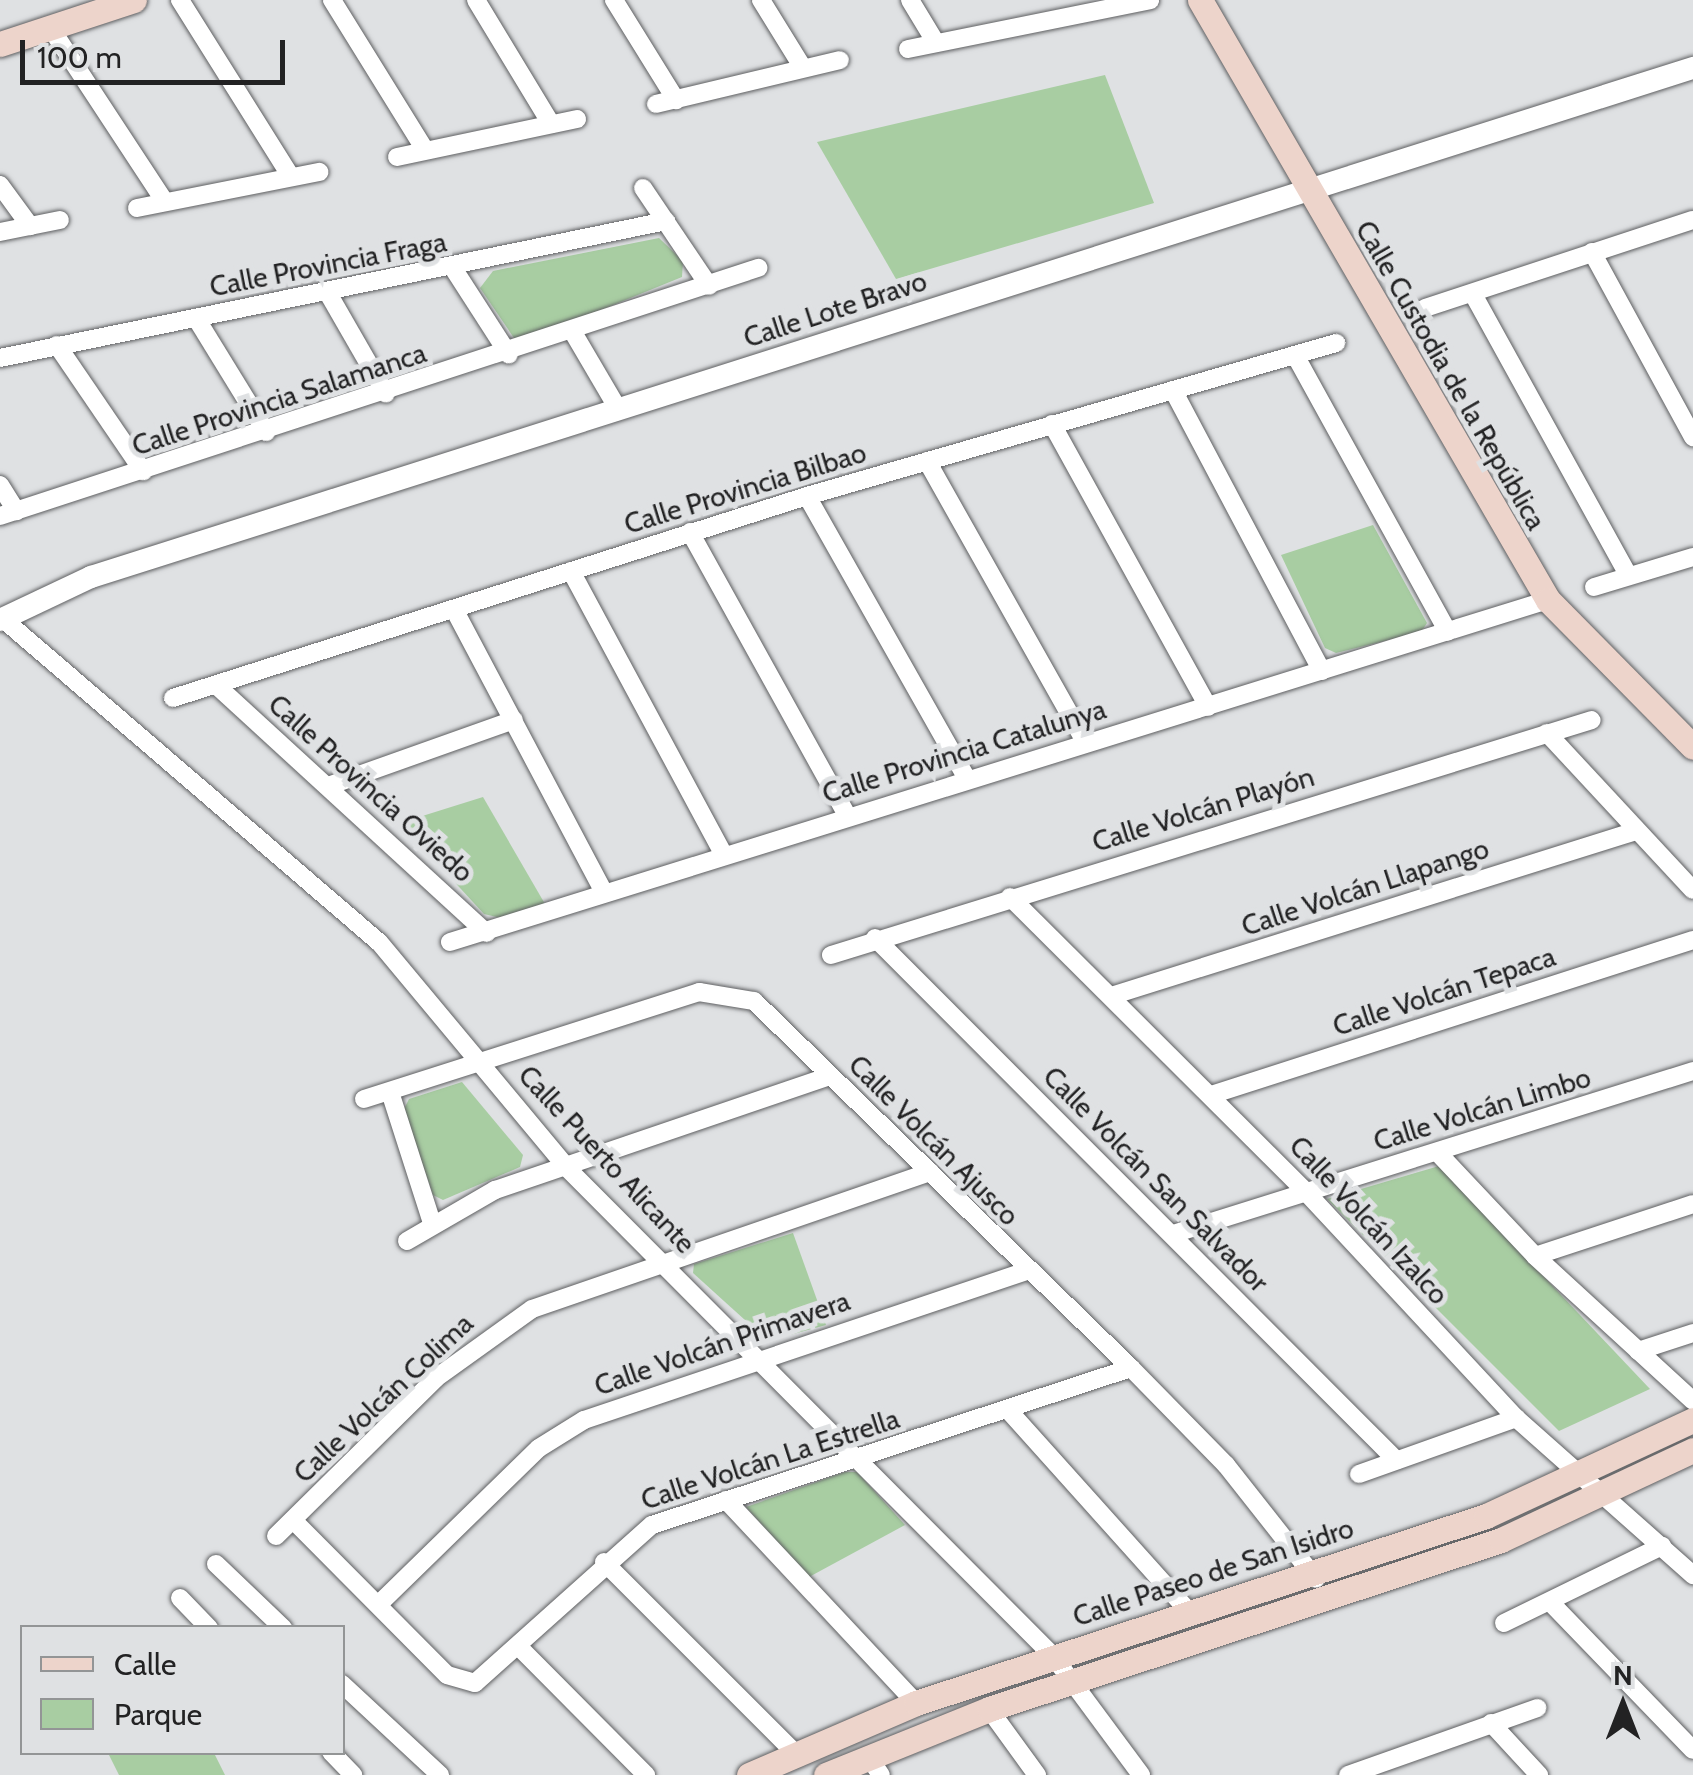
<!DOCTYPE html>
<meta charset="utf-8">
<style>
body{margin:0}
#map{position:relative;width:1693px;height:1775px;overflow:hidden;background:#dfe1e3;font-family:Cabin,sans-serif}
div>[style]{position:absolute}
[style*='--x']{left:calc(var(--x)*1px);top:calc(var(--y)*1px);width:calc(var(--w)*1px);rotate:calc(var(--a)*1deg)}
.green>*{inset:0;background:#a8cda2}
.roads{filter:drop-shadow(0 0 2px #5e5f61) drop-shadow(0 0 2px #5e5f61)}
.minor>*{height:18px;margin:-9px;padding:0 9px;transform-origin:9px;border-radius:9px;background:#fff}
.tertiary>*{height:22px;margin:-11px;padding:0 11px;transform-origin:11px;border-radius:11px;background:#fff}
.secondary>*{height:25px;margin:-12.5px;padding:0 12.5px;transform-origin:12.5px;border-radius:12.5px;background:#edd4cb}
span{translate:-50% -50%;white-space:nowrap;text-align:center;line-height:1.15;-webkit-text-stroke:10px #dfe1e3;paint-order:stroke}
.street-label{font-size:28px;color:#222223}
.legend{position:absolute;left:20px;top:1625px;width:325px;height:130px;box-sizing:border-box;background:#dfe1e3;border:2px solid #939596;margin:0;padding:12px 18px;list-style:none;font-size:30px;color:#222223}
.legend li{display:flex;align-items:center;gap:20px;height:50px}
.legend b{width:50px;border:2px solid #939596}
.north{position:absolute;left:1573px;top:1655px;width:100px;height:100px;-webkit-text-stroke:8px #dfe1e3;paint-order:stroke;rotate:0deg;font-size:28px;font-weight:700;line-height:40px;text-align:center;color:#222223}
.north::after{content:'';display:block;margin:auto;width:35px;height:45px;background:#222223;clip-path:polygon(50% 0,100% 100%,50% 72%,0 100%)}
.scale{position:absolute;left:20px;top:40px;width:265px;height:45px;box-sizing:border-box;border:5px solid #222223;border-top:0;padding-left:12px;font-size:30px;line-height:35px;white-space:nowrap;color:#222223;-webkit-text-stroke:8px #dfe1e3;paint-order:stroke}
</style>
<div id="map">
<div class="green">
<i style="clip-path:polygon(1105px 75px,1154px 203px,896px 279px,817px 142px)"></i>
<i style="clip-path:polygon(659px 238px,683px 261px,682px 277px,532px 338px,514px 338px,480px 288px,493px 271px)"></i>
<i style="clip-path:polygon(1373px 525px,1427px 623px,1421px 632px,1336px 653px,1325px 648px,1281px 555px)"></i>
<i style="clip-path:polygon(483px 797px,545px 904px,501px 918px,484px 914px,400px 823px)"></i>
<i style="clip-path:polygon(462px 1082px,523px 1155px,520px 1167px,443px 1200px,433px 1195px,404px 1109px,409px 1099px)"></i>
<i style="clip-path:polygon(1439px 1166px,1650px 1389px,1559px 1431px,1327px 1199px)"></i>
<i style="clip-path:polygon(793px 1233px,826px 1325px,768px 1341px,693px 1273px,694px 1264px)"></i>
<i style="clip-path:polygon(845px 1472px,857px 1472px,905px 1525px,809px 1577px,746px 1507px)"></i>
<i style="clip-path:polygon(108px 1753px,214px 1753px,225px 1775px,119px 1775px)"></i>
</div>
<div class="roads">
<div class="minor">
<i style="--x:180;--y:0;--w:209;--a:57.9"></i>
<i style="--x:332;--y:0;--w:176;--a:58.2"></i>
<i style="--x:476;--y:0;--w:145;--a:58.8"></i>
<i style="--x:614;--y:0;--w:118;--a:58.2"></i>
<i style="--x:761;--y:0;--w:80;--a:58.3"></i>
<i style="--x:910;--y:0;--w:50;--a:58.8"></i>
<i style="--x:50;--y:27;--w:209;--a:56.7"></i>
<i style="--x:908;--y:49;--w:247;--a:-11.4"></i>
<i style="--x:656;--y:104;--w:189;--a:-13.4"></i>
<i style="--x:397;--y:157;--w:184;--a:-11.9"></i>
<i style="--x:0;--y:185;--w:51;--a:53.8"></i>
<i style="--x:643;--y:188;--w:118;--a:56"></i>
<i style="--x:137;--y:208;--w:186;--a:-11.2"></i>
<i style="--x:0;--y:232;--w:61;--a:-11.3"></i>
<i style="--x:1592;--y:252;--w:211;--a:61.4"></i>
<i style="--x:453;--y:268;--w:103;--a:57.2"></i>
<i style="--x:328;--y:293;--w:116;--a:60.1"></i>
<i style="--x:1473;--y:294;--w:321;--a:61.1"></i>
<i style="--x:1425;--y:308;--w:282;--a:-18.2"></i>
<i style="--x:196;--y:318;--w:134;--a:58.4"></i>
<i style="--x:574;--y:334;--w:87;--a:59.6"></i>
<i style="--x:57;--y:345;--w:153;--a:55.7"></i>
<i style="--x:1295;--y:355;--w:316;--a:61.1"></i>
<i style="--x:0;--y:358;--w:680;--a:-11.62"></i>
<i style="--x:1173;--y:390;--w:318;--a:62.1"></i>
<i style="--x:1052;--y:424;--w:323;--a:61.1"></i>
<i style="--x:927;--y:461;--w:324;--a:60.6"></i>
<i style="--x:0;--y:485;--w:31;--a:58"></i>
<i style="--x:807;--y:496;--w:323;--a:60.5"></i>
<i style="--x:0;--y:516;--w:798;--a:-18.12"></i>
<i style="--x:690;--y:532;--w:322;--a:61"></i>
<i style="--x:571;--y:571;--w:323;--a:61.7"></i>
<i style="--x:1594;--y:587;--w:103;--a:-16.9"></i>
<i style="--x:455;--y:611;--w:317;--a:62.1"></i>
<i style="--x:2;--y:618;--w:497;--a:40.7"></i>
<i style="--x:379;--y:942;--w:294;--a:50.2"></i>
<i style="--x:567;--y:1168;--w:689;--a:45.12"></i>
<i style="--x:1053;--y:1656;--w:148;--a:53.5"></i>
<i style="--x:216;--y:685;--w:367;--a:42.5"></i>
<i style="--x:173;--y:698;--w:665;--a:-17.67"></i>
<i style="--x:807;--y:496;--w:551;--a:-16.13"></i>
<i style="--x:1547;--y:733;--w:214;--a:47.1"></i>
<i style="--x:331;--y:785;--w:194;--a:-19.6"></i>
<i style="--x:1010;--y:897;--w:416;--a:44.9"></i>
<i style="--x:1305;--y:1191;--w:310;--a:47.1"></i>
<i style="--x:1516;--y:1418;--w:237;--a:41.6"></i>
<i style="--x:875;--y:938;--w:738;--a:45.05"></i>
<i style="--x:450;--y:942;--w:1150;--a:-17.3"></i>
<i style="--x:831;--y:955;--w:796;--a:-17.16"></i>
<i style="--x:1111;--y:996;--w:550;--a:-17.45"></i>
<i style="--x:390;--y:1092;--w:138;--a:72.2"></i>
<i style="--x:1211;--y:1095;--w:506;--a:-17.83"></i>
<i style="--x:364;--y:1099;--w:352;--a:-17.7"></i>
<i style="--x:699;--y:992;--w:56;--a:9.3"></i>
<i style="--x:754;--y:1001;--w:526;--a:44.23"></i>
<i style="--x:1131;--y:1368;--w:136;--a:45.6"></i>
<i style="--x:1226;--y:1465;--w:145;--a:51.7"></i>
<i style="--x:1439;--y:1154;--w:140;--a:46.7"></i>
<i style="--x:1535;--y:1256;--w:214;--a:42.5"></i>
<i style="--x:1173;--y:1234;--w:545;--a:-17.4"></i>
<i style="--x:407;--y:1241;--w:102;--a:-30.1"></i>
<i style="--x:495;--y:1190;--w:354;--a:-18.8"></i>
<i style="--x:1535;--y:1256;--w:166;--a:-18.2"></i>
<i style="--x:1638;--y:1351;--w:58;--a:-18.1"></i>
<i style="--x:1009;--y:1411;--w:271;--a:48.1"></i>
<i style="--x:1359;--y:1474;--w:167;--a:-19.6"></i>
<i style="--x:726;--y:1500;--w:278;--a:46.9"></i>
<i style="--x:293;--y:1520;--w:218;--a:45.2"></i>
<i style="--x:447;--y:1675;--w:29;--a:16"></i>
<i style="--x:475;--y:1683;--w:237;--a:-41.8"></i>
<i style="--x:652;--y:1525;--w:504;--a:-18.15"></i>
<i style="--x:276;--y:1536;--w:225;--a:-44.6"></i>
<i style="--x:436;--y:1378;--w:118;--a:-35.7"></i>
<i style="--x:532;--y:1309;--w:421;--a:-19"></i>
<i style="--x:604;--y:1562;--w:270;--a:45"></i>
<i style="--x:216;--y:1564;--w:93;--a:43.7"></i>
<i style="--x:180;--y:1598;--w:42;--a:46"></i>
<i style="--x:1551;--y:1603;--w:204;--a:46"></i>
<i style="--x:379;--y:1604;--w:223;--a:-44.3"></i>
<i style="--x:539;--y:1448;--w:53;--a:-31.9"></i>
<i style="--x:584;--y:1420;--w:467;--a:-18.6"></i>
<i style="--x:1504;--y:1623;--w:176;--a:-26"></i>
<i style="--x:520;--y:1648;--w:179;--a:45.2"></i>
<i style="--x:342;--y:1684;--w:134;--a:42.9"></i>
<i style="--x:989;--y:1709;--w:82;--a:54"></i>
<i style="--x:1491;--y:1723;--w:71;--a:47.3"></i>
<i style="--x:331;--y:1752;--w:32;--a:46"></i>
<i style="--x:868;--y:1756;--w:23;--a:56"></i>
<i style="--x:1348;--y:1775;--w:201;--a:-19.5"></i>
</div>
<div class="tertiary">
<i style="--x:0;--y:620;--w:101;--a:-25.3"></i>
<i style="--x:91;--y:577;--w:1681;--a:-17.63"></i>
</div>
<div class="secondary">
<i style="--x:1200;--y:0;--w:694;--a:59.89"></i>
<i style="--x:1548;--y:600;--w:206;--a:45.4"></i>
<i style="--x:0;--y:44;--w:141;--a:-18.2"></i>
<i style="--x:749;--y:1775;--w:182;--a:-23.3"></i>
<i style="--x:916;--y:1703;--w:600;--a:-18.16"></i>
<i style="--x:1486;--y:1516;--w:228;--a:-24.9"></i>
<i style="--x:826;--y:1775;--w:176;--a:-22"></i>
<i style="--x:989;--y:1709;--w:539;--a:-18.27"></i>
<i style="--x:1501;--y:1540;--w:212;--a:-25.1"></i>
</div>
</div>
<div class="street-label">
<span style="left:328px;top:264px;rotate:-11deg">Calle Provincia Fraga</span>
<span style="left:835px;top:309px;rotate:-18deg">Calle Lote Bravo</span>
<span style="left:1451px;top:375px;rotate:60deg">Calle Custodia de la República</span>
<span style="left:279px;top:399px;rotate:-18deg">Calle Provincia Salamanca</span>
<span style="left:745px;top:488px;rotate:-17deg">Calle Provincia Bilbao</span>
<span style="left:964px;top:751px;rotate:-17deg">Calle Provincia Catalunya</span>
<span style="left:371px;top:788px;rotate:42deg">Calle Provincia Oviedo</span>
<span style="left:1203px;top:809px;rotate:-17deg">Calle Volcán Playón</span>
<span style="left:1365px;top:887px;rotate:-18deg">Calle Volcán Llapango</span>
<span style="left:1444px;top:991px;rotate:-18deg">Calle Volcán Tepaca</span>
<span style="left:1482px;top:1109px;rotate:-17deg">Calle Volcán Limbo</span>
<span style="left:934px;top:1140px;rotate:45deg">Calle Volcán Ajusco</span>
<span style="left:607px;top:1159px;rotate:47deg">Calle Puerto Alicante</span>
<span style="left:1156px;top:1179px;rotate:45deg">Calle Volcán San Salvador</span>
<span style="left:1369px;top:1220px;rotate:47deg">Calle Volcán Izalco</span>
<span style="left:722px;top:1343px;rotate:-19deg">Calle Volcán Primavera</span>
<span style="left:383px;top:1398px;rotate:-43deg">Calle Volcán Colima</span>
<span style="left:770px;top:1459px;rotate:-18deg">Calle Volcán La Estrella</span>
<span style="left:1213px;top:1572px;rotate:-18deg">Calle Paseo de San Isidro</span>
</div>
<ul class="legend">
<li><b style="height:12px;background:#edd4cb"></b>Calle</li>
<li><b style="height:28px;background:#a8cda2"></b>Parque</li>
</ul>
<div class="north">N</div>
<div class="scale">100 m</div>
</div>
